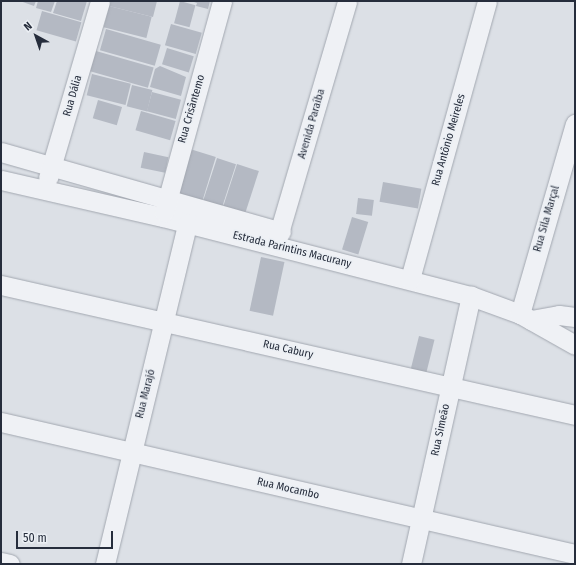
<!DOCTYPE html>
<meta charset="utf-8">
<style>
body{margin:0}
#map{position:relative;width:576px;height:565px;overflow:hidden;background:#dce0e6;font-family:"Fira Sans Condensed",sans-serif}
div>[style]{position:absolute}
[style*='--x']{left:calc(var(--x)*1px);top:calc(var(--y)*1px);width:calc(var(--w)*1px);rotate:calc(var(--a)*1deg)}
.building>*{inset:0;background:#b4b9c3;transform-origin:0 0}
.roads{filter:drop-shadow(0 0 1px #a2a7b0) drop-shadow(0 0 1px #a2a7b0)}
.minor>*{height:19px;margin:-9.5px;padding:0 9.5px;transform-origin:9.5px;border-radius:9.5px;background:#eff1f5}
span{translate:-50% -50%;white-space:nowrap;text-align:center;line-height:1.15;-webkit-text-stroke:3px #ebeff4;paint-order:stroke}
.street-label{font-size:11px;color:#262d3c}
.frame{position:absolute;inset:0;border:2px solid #262d3c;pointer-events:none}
.north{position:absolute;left:16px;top:16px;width:40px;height:40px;-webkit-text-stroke:3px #ebeff4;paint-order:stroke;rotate:320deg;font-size:11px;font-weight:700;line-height:16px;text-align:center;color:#262d3c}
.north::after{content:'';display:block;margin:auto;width:14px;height:18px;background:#262d3c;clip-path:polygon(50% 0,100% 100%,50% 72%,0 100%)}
.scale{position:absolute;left:16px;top:531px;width:97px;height:18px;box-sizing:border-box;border:2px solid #262d3c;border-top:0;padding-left:5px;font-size:12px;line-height:14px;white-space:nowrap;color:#262d3c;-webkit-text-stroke:3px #ebeff4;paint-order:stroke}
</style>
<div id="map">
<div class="building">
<i style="clip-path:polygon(20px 1px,36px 1px,34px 6px)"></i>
<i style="clip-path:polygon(38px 1px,55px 1px,51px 12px,36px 8px)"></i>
<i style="clip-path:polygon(57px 1px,87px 1px,81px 21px,53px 13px)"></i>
<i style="clip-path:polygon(110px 1px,157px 1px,153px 17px,109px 6px)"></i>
<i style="left:180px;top:1px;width:16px;height:23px;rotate:15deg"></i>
<i style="clip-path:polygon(191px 1px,210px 1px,208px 9px,196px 6px,197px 3px)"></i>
<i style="left:109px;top:6px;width:44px;height:22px;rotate:14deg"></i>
<i style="left:42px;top:11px;width:41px;height:20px;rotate:16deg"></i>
<i style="left:171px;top:24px;width:32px;height:22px;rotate:16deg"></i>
<i style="left:106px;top:29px;width:57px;height:22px;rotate:16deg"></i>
<i style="left:167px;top:48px;width:28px;height:17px;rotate:17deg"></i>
<i style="left:96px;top:51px;width:60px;height:21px;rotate:16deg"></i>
<i style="clip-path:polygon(160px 66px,186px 77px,181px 96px,150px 87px,155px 69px)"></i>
<i style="left:92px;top:74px;width:40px;height:22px;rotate:14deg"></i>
<i style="left:132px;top:85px;width:21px;height:22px;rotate:14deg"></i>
<i style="left:152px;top:92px;width:30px;height:20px;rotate:15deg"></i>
<i style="left:98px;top:100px;width:25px;height:19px;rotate:16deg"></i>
<i style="left:141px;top:111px;width:36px;height:20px;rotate:16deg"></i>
<i style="left:190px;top:149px;width:27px;height:50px;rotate:17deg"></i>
<i style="left:144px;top:152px;width:25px;height:16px;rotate:12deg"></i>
<i style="left:217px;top:158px;width:20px;height:46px;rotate:18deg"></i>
<i style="left:237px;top:164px;width:23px;height:49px;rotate:18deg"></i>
<i style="left:383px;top:182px;width:39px;height:20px;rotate:10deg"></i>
<i style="left:358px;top:198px;width:16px;height:16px;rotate:7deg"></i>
<i style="left:352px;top:217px;width:17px;height:34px;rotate:17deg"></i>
<i style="left:261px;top:257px;width:24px;height:55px;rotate:12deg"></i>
<i style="left:419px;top:336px;width:16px;height:35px;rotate:14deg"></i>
</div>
<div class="roads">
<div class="minor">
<i style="--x:1;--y:152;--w:291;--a:15.9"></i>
<i style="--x:48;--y:178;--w:184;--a:-73.6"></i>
<i style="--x:1;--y:180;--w:166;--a:12.9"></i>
<i style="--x:163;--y:217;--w:318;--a:14.4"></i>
<i style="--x:471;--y:296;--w:52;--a:20.2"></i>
<i style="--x:520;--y:314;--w:63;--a:29.4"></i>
<i style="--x:164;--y:212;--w:219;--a:-74.6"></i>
<i style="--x:276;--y:243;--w:252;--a:-73.6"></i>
<i style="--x:410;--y:279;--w:288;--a:-74.5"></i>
<i style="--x:1;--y:285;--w:589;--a:12.76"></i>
<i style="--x:520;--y:314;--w:198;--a:-73.9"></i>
<i style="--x:531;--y:320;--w:28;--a:-10"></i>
<i style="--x:559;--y:315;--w:16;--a:7"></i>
<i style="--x:1;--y:422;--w:589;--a:12.95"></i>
<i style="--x:1;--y:562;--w:9;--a:13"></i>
<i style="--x:105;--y:564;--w:350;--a:-76.4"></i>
<i style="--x:411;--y:564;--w:275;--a:-77.4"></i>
</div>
</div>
<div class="street-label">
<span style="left:73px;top:96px;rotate:-74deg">Rua Dália</span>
<span style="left:192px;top:109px;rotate:-74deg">Rua Crisântemo</span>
<span style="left:312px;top:124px;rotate:-74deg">Avenida Paraíba</span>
<span style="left:449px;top:140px;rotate:-74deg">Rua Antônio Meireles</span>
<span style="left:547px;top:219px;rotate:-74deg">Rua Sila Marçal</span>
<span style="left:292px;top:250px;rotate:14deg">Estrada Parintins Macurany</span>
<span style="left:288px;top:350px;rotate:13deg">Rua Cabury</span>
<span style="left:146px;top:394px;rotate:-76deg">Rua Marajó</span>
<span style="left:441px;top:430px;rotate:-78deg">Rua Simeão</span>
<span style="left:288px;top:489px;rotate:13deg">Rua Mocambo</span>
</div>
<div class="frame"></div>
<div class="north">N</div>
<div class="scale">50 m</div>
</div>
